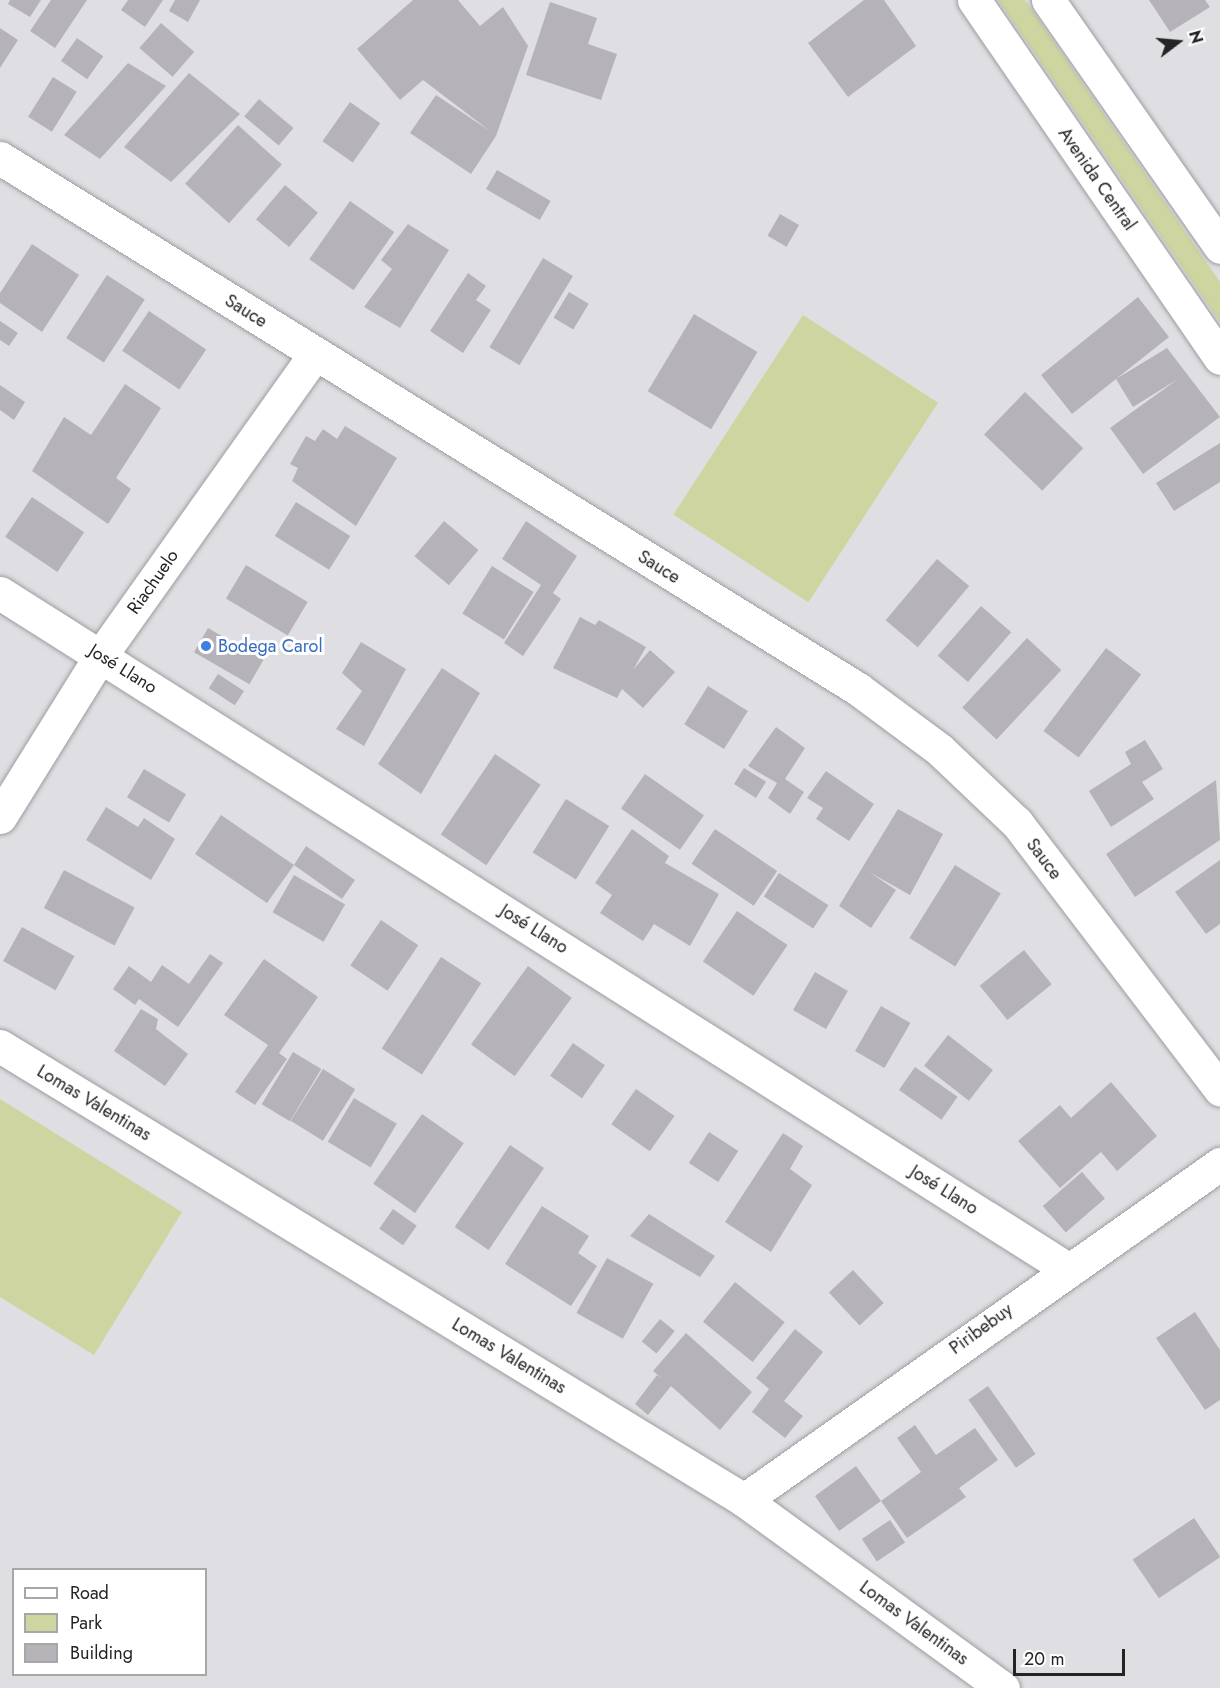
<!DOCTYPE html>
<meta charset="utf-8">
<style>
body{margin:0}
#map{position:relative;width:1220px;height:1688px;overflow:hidden;background:#dfdfe3;font-family:Jost,sans-serif}
div>[style]{position:absolute}
[style*='--x']{left:calc(var(--x)*1px);top:calc(var(--y)*1px);width:calc(var(--w)*1px);rotate:calc(var(--a)*1deg)}
.green>*{inset:0;background:#ced5a0;transform-origin:0 0}
.building>*{inset:0;background:#b5b3b7;transform-origin:0 0}
.roads{filter:drop-shadow(0 0 2px #9d9da1) drop-shadow(0 0 2px #9d9da1)}
.minor>*{height:33px;margin:-16.5px;padding:0 16.5px;transform-origin:16.5px;border-radius:16.5px;background:#fff}
.tertiary>*{height:33px;margin:-16.5px;padding:0 16.5px;transform-origin:16.5px;border-radius:16.5px;background:#fff}
.dots>*{width:16px;height:16px;translate:-50% -50%;box-sizing:border-box;border:3px solid #fff;border-radius:50%}
span{translate:-50% -50%;white-space:nowrap;text-align:center;line-height:1.15;-webkit-text-stroke:6px #fff;paint-order:stroke}
.street-label{font-size:18px;color:#242425}
.shop-label{font-size:18px;color:#366cbe}
.left{translate:0 -50%;text-align:left}
.legend{position:absolute;left:12px;top:1568px;width:195px;height:108px;box-sizing:border-box;background:#fff;border:2px solid #a7a7a8;margin:0;padding:8px 10px;list-style:none;font-size:18px;color:#242425}
.legend li{display:flex;align-items:center;gap:12px;height:30px}
.legend b{width:30px;border:2px solid #a7a7a8}
.north{position:absolute;left:1148px;top:12px;width:60px;height:60px;-webkit-text-stroke:4px #fff;paint-order:stroke;rotate:74deg;font-size:16px;font-weight:700;line-height:24px;text-align:center;color:#242425}
.north::after{content:'';display:block;margin:auto;width:21px;height:27px;background:#242425;clip-path:polygon(50% 0,100% 100%,50% 72%,0 100%)}
.scale{position:absolute;left:1013px;top:1649px;width:112px;height:27px;box-sizing:border-box;border:3px solid #242425;border-top:0;padding-left:8px;font-size:18px;line-height:21px;white-space:nowrap;color:#242425;-webkit-text-stroke:4px #fff;paint-order:stroke}
</style>
<div id="map">
<div class="green">
<i style="clip-path:polygon(998px 0,1025px 0,1220px 282px,1220px 322px)"></i>
<i style="left:803px;top:315px;width:161px;height:238px;rotate:33deg"></i>
<i style="clip-path:polygon(0 1099px,182px 1212px,94px 1355px,0 1297px)"></i>
</div>
<div class="building">
<i style="clip-path:polygon(10px 0,41px 0,30px 17px,8px 4px)"></i>
<i style="clip-path:polygon(51px 0,87px 0,55px 48px,30px 31px)"></i>
<i style="clip-path:polygon(128px 0,163px 0,145px 27px,121px 10px)"></i>
<i style="clip-path:polygon(175px 0,200px 0,188px 22px,169px 11px)"></i>
<i style="clip-path:polygon(413px 0,458px 0,480px 26px,503px 7px,528px 46px,496px 136px,471px 174px,410px 133px,436px 95px,490px 131px,423px 80px,400px 100px,357px 49px)"></i>
<i style="clip-path:polygon(864px 0,884px 0,916px 46px,848px 97px,808px 43px)"></i>
<i style="clip-path:polygon(1149px 0,1205px 0,1210px 7px,1170px 32px)"></i>
<i style="clip-path:polygon(550px 2px,597px 18px,588px 44px,617px 54px,601px 100px,526px 75px)"></i>
<i style="left:161px;top:23px;width:44px;height:33px;rotate:41deg"></i>
<i style="clip-path:polygon(0 28px,18px 40px,0 68px)"></i>
<i style="left:77px;top:38px;width:32px;height:28px;rotate:35deg"></i>
<i style="clip-path:polygon(128px 63px,166px 86px,100px 159px,64px 135px)"></i>
<i style="clip-path:polygon(189px 73px,240px 114px,171px 182px,124px 147px)"></i>
<i style="left:53px;top:77px;width:28px;height:47px;rotate:32deg"></i>
<i style="left:259px;top:99px;width:45px;height:23px;rotate:40deg"></i>
<i style="left:350px;top:102px;width:37px;height:48px;rotate:35deg"></i>
<i style="left:238px;top:125px;width:59px;height:79px;rotate:42deg"></i>
<i style="left:497px;top:170px;width:62px;height:22px;rotate:30deg"></i>
<i style="left:285px;top:185px;width:43px;height:45px;rotate:40deg"></i>
<i style="left:350px;top:201px;width:54px;height:71px;rotate:35deg"></i>
<i style="left:780px;top:214px;width:22px;height:25px;rotate:30deg"></i>
<i style="clip-path:polygon(408px 224px,449px 250px,400px 328px,364px 307px,392px 269px,381px 260px)"></i>
<i style="clip-path:polygon(32px 244px,79px 275px,42px 332px,0 303px,0 293px)"></i>
<i style="left:543px;top:258px;width:35px;height:104px;rotate:31deg"></i>
<i style="clip-path:polygon(468px 273px,486px 286px,476px 300px,491px 310px,463px 353px,430px 331px)"></i>
<i style="left:107px;top:275px;width:45px;height:75px;rotate:33deg"></i>
<i style="left:569px;top:292px;width:23px;height:30px;rotate:31deg"></i>
<i style="clip-path:polygon(1138px 297px,1169px 337px,1116px 379px,1167px 348px,1220px 417px,1143px 474px,1110px 428px,1178px 379px,1133px 407px,1116px 379px,1072px 414px,1041px 375px)"></i>
<i style="left:149px;top:311px;width:69px;height:48px;rotate:34deg"></i>
<i style="left:694px;top:314px;width:74px;height:90px;rotate:31deg"></i>
<i style="clip-path:polygon(0 321px,18px 333px,9px 346px,0 340px)"></i>
<i style="clip-path:polygon(125px 384px,161px 408px,116px 478px,131px 489px,108px 524px,32px 471px,64px 417px,91px 435px)"></i>
<i style="clip-path:polygon(0 385px,25px 402px,14px 420px,0 410px)"></i>
<i style="left:1025px;top:392px;width:81px;height:59px;rotate:44deg"></i>
<i style="clip-path:polygon(345px 426px,397px 458px,356px 526px,292px 481px,298px 468px,290px 464px,306px 436px,315px 441px,323px 429px,337px 439px)"></i>
<i style="clip-path:polygon(1220px 443px,1220px 482px,1174px 511px,1156px 483px)"></i>
<i style="left:32px;top:497px;width:63px;height:48px;rotate:34deg"></i>
<i style="left:296px;top:502px;width:64px;height:40px;rotate:32deg"></i>
<i style="left:444px;top:521px;width:45px;height:46px;rotate:40deg"></i>
<i style="clip-path:polygon(526px 521px,577px 556px,553px 593px,561px 599px,523px 656px,504px 643px,541px 585px,502px 559px)"></i>
<i style="left:937px;top:559px;width:42px;height:80px;rotate:40deg"></i>
<i style="left:246px;top:565px;width:72px;height:39px;rotate:31deg"></i>
<i style="left:492px;top:566px;width:49px;height:56px;rotate:32deg"></i>
<i style="left:981px;top:606px;width:40px;height:66px;rotate:41deg"></i>
<i style="clip-path:polygon(580px 617px,595px 625px,599px 620px,646px 647px,633px 670px,650px 650px,675px 672px,643px 708px,622px 689px,617px 698px,553px 668px)"></i>
<i style="left:208px;top:628px;width:64px;height:28px;rotate:30deg"></i>
<i style="left:1027px;top:638px;width:47px;height:95px;rotate:43deg"></i>
<i style="clip-path:polygon(361px 642px,406px 669px,364px 746px,336px 729px,362px 691px,342px 673px)"></i>
<i style="left:1106px;top:648px;width:44px;height:104px;rotate:37deg"></i>
<i style="clip-path:polygon(442px 668px,480px 693px,421px 794px,378px 764px)"></i>
<i style="left:218px;top:674px;width:31px;height:17px;rotate:33deg"></i>
<i style="left:708px;top:686px;width:47px;height:45px;rotate:32deg"></i>
<i style="clip-path:polygon(776px 727px,805px 748px,785px 779px,804px 792px,790px 814px,768px 798px,777px 783px,748px 766px)"></i>
<i style="clip-path:polygon(1145px 740px,1163px 769px,1142px 782px,1154px 799px,1111px 827px,1089px 791px,1131px 764px,1125px 752px)"></i>
<i style="left:495px;top:754px;width:55px;height:97px;rotate:34deg"></i>
<i style="left:744px;top:768px;width:26px;height:19px;rotate:32deg"></i>
<i style="left:144px;top:769px;width:49px;height:33px;rotate:31deg"></i>
<i style="clip-path:polygon(826px 771px,874px 804px,849px 841px,816px 819px,823px 808px,807px 798px)"></i>
<i style="left:645px;top:774px;width:72px;height:42px;rotate:35deg"></i>
<i style="clip-path:polygon(1216px 780px,1220px 840px,1135px 897px,1106px 854px)"></i>
<i style="left:566px;top:799px;width:51px;height:63px;rotate:32deg"></i>
<i style="clip-path:polygon(106px 807px,138px 827px,144px 818px,175px 839px,151px 880px,86px 840px)"></i>
<i style="clip-path:polygon(898px 809px,943px 834px,910px 895px,869px 872px,896px 890px,871px 928px,839px 906px)"></i>
<i style="clip-path:polygon(221px 815px,294px 865px,306px 846px,355px 880px,342px 899px,294px 865px,267px 903px,195px 854px)"></i>
<i style="clip-path:polygon(632px 829px,669px 856px,665px 863px,719px 894px,690px 946px,654px 924px,643px 941px,600px 913px,612px 895px,595px 883px)"></i>
<i style="left:715px;top:829px;width:75px;height:42px;rotate:34deg"></i>
<i style="clip-path:polygon(1220px 860px,1220px 924px,1206px 934px,1175px 892px)"></i>
<i style="left:955px;top:865px;width:54px;height:86px;rotate:32deg"></i>
<i style="left:64px;top:870px;width:80px;height:43px;rotate:28deg"></i>
<i style="left:779px;top:873px;width:59px;height:28px;rotate:33deg"></i>
<i style="left:294px;top:875px;width:59px;height:43px;rotate:30deg"></i>
<i style="left:737px;top:911px;width:61px;height:61px;rotate:34deg"></i>
<i style="left:381px;top:920px;width:45px;height:55px;rotate:34deg"></i>
<i style="left:22px;top:927px;width:60px;height:39px;rotate:29deg"></i>
<i style="left:1024px;top:950px;width:44px;height:57px;rotate:51deg"></i>
<i style="clip-path:polygon(210px 954px,223px 963px,178px 1027px,139px 999px,135px 1005px,113px 989px,129px 966px,151px 982px,162px 965px,189px 984px)"></i>
<i style="left:441px;top:957px;width:48px;height:109px;rotate:33deg"></i>
<i style="clip-path:polygon(264px 959px,318px 997px,279px 1053px,287px 1059px,255px 1105px,235px 1092px,268px 1045px,224px 1015px)"></i>
<i style="left:528px;top:966px;width:54px;height:97px;rotate:36deg"></i>
<i style="left:815px;top:972px;width:38px;height:44px;rotate:30deg"></i>
<i style="left:881px;top:1006px;width:34px;height:52px;rotate:30deg"></i>
<i style="clip-path:polygon(141px 1009px,158px 1019px,156px 1029px,188px 1054px,165px 1086px,114px 1051px)"></i>
<i style="left:948px;top:1035px;width:57px;height:39px;rotate:38deg"></i>
<i style="left:573px;top:1043px;width:39px;height:40px;rotate:35deg"></i>
<i style="left:293px;top:1052px;width:33px;height:61px;rotate:31deg"></i>
<i style="left:915px;top:1067px;width:52px;height:28px;rotate:35deg"></i>
<i style="left:323px;top:1069px;width:38px;height:61px;rotate:32deg"></i>
<i style="clip-path:polygon(1111px 1082px,1157px 1136px,1117px 1171px,1101px 1152px,1060px 1188px,1018px 1141px,1060px 1105px,1071px 1118px)"></i>
<i style="left:636px;top:1089px;width:47px;height:43px;rotate:35deg"></i>
<i style="left:354px;top:1098px;width:50px;height:51px;rotate:31deg"></i>
<i style="left:422px;top:1114px;width:51px;height:85px;rotate:35deg"></i>
<i style="left:709px;top:1132px;width:35px;height:37px;rotate:33deg"></i>
<i style="clip-path:polygon(783px 1133px,803px 1146px,790px 1169px,812px 1185px,771px 1252px,725px 1222px)"></i>
<i style="left:510px;top:1145px;width:41px;height:99px;rotate:34deg"></i>
<i style="left:1082px;top:1172px;width:35px;height:52px;rotate:49deg"></i>
<i style="clip-path:polygon(542px 1206px,589px 1236px,578px 1253px,597px 1266px,571px 1306px,505px 1264px)"></i>
<i style="left:393px;top:1209px;width:29px;height:24px;rotate:35deg"></i>
<i style="clip-path:polygon(649px 1214px,715px 1256px,700px 1277px,630px 1236px)"></i>
<i style="left:607px;top:1258px;width:53px;height:63px;rotate:29deg"></i>
<i style="left:853px;top:1270px;width:45px;height:33px;rotate:47deg"></i>
<i style="left:735px;top:1282px;width:64px;height:51px;rotate:39deg"></i>
<i style="clip-path:polygon(1195px 1312px,1220px 1350px,1220px 1400px,1205px 1410px,1156px 1338px)"></i>
<i style="left:660px;top:1319px;width:19px;height:29px;rotate:39deg"></i>
<i style="clip-path:polygon(795px 1329px,823px 1352px,784px 1401px,803px 1416px,785px 1438px,752px 1412px,769px 1389px,756px 1378px)"></i>
<i style="clip-path:polygon(686px 1333px,752px 1392px,720px 1430px,671px 1386px,648px 1415px,635px 1404px,657px 1375px,664px 1380px,653px 1371px)"></i>
<i style="left:988px;top:1386px;width:83px;height:24px;rotate:55deg"></i>
<i style="clip-path:polygon(915px 1425px,936px 1455px,975px 1428px,998px 1460px,959px 1488px,966px 1497px,907px 1538px,881px 1501px,839px 1531px,815px 1496px,856px 1466px,881px 1501px,921px 1472px,897px 1438px)"></i>
<i style="left:1194px;top:1518px;width:47px;height:74px;rotate:56deg"></i>
<i style="left:890px;top:1520px;width:27px;height:34px;rotate:56deg"></i>
</div>
<div class="roads">
<div class="minor">
<i style="--x:0;--y:158;--w:1009;--a:31.75"></i>
<i style="--x:858;--y:689;--w:102;--a:36.6"></i>
<i style="--x:940;--y:750;--w:106;--a:43.5"></i>
<i style="--x:1017;--y:823;--w:335;--a:52.7"></i>
<i style="--x:0;--y:593;--w:1262;--a:32.34"></i>
<i style="--x:0;--y:817;--w:191;--a:-58.1"></i>
<i style="--x:101;--y:655;--w:369;--a:-54.6"></i>
<i style="--x:0;--y:1046;--w:872;--a:31.39"></i>
<i style="--x:744;--y:1500;--w:320;--a:36"></i>
<i style="--x:744;--y:1500;--w:583;--a:-35.22"></i>
</div>
<div class="tertiary">
<i style="--x:974;--y:0;--w:434;--a:55.5"></i>
<i style="--x:1048;--y:0;--w:301;--a:55.1"></i>
</div>
</div>
<div class="dots">
<i style="left:206px;top:646px;background:#3f7fe0"></i>
</div>
<div class="street-label">
<span style="left:1097px;top:179px;rotate:55deg">Avenida Central</span>
<span style="left:246px;top:311px;rotate:32deg">Sauce</span>
<span style="left:659px;top:567px;rotate:32deg">Sauce</span>
<span style="left:153px;top:582px;rotate:-55deg">Riachuelo</span>
<span style="left:123px;top:669px;rotate:32deg">José Llano</span>
<span style="left:1044px;top:859px;rotate:53deg">Sauce</span>
<span style="left:534px;top:929px;rotate:32deg">José Llano</span>
<span style="left:94px;top:1103px;rotate:31deg">Lomas Valentinas</span>
<span style="left:944px;top:1190px;rotate:32deg">José Llano</span>
<span style="left:981px;top:1329px;rotate:-36deg">Piribebuy</span>
<span style="left:509px;top:1356px;rotate:31deg">Lomas Valentinas</span>
<span style="left:914px;top:1623px;rotate:36deg">Lomas Valentinas</span>
</div>
<div class="shop-label">
<span class="left" style="left:218px;top:646px">Bodega Carol</span>
</div>
<ul class="legend">
<li><b style="height:8px;background:#fff"></b>Road</li>
<li><b style="height:16px;background:#ced5a0"></b>Park</li>
<li><b style="height:16px;background:#b5b3b7"></b>Building</li>
</ul>
<div class="north">N</div>
<div class="scale">20 m</div>
</div>
